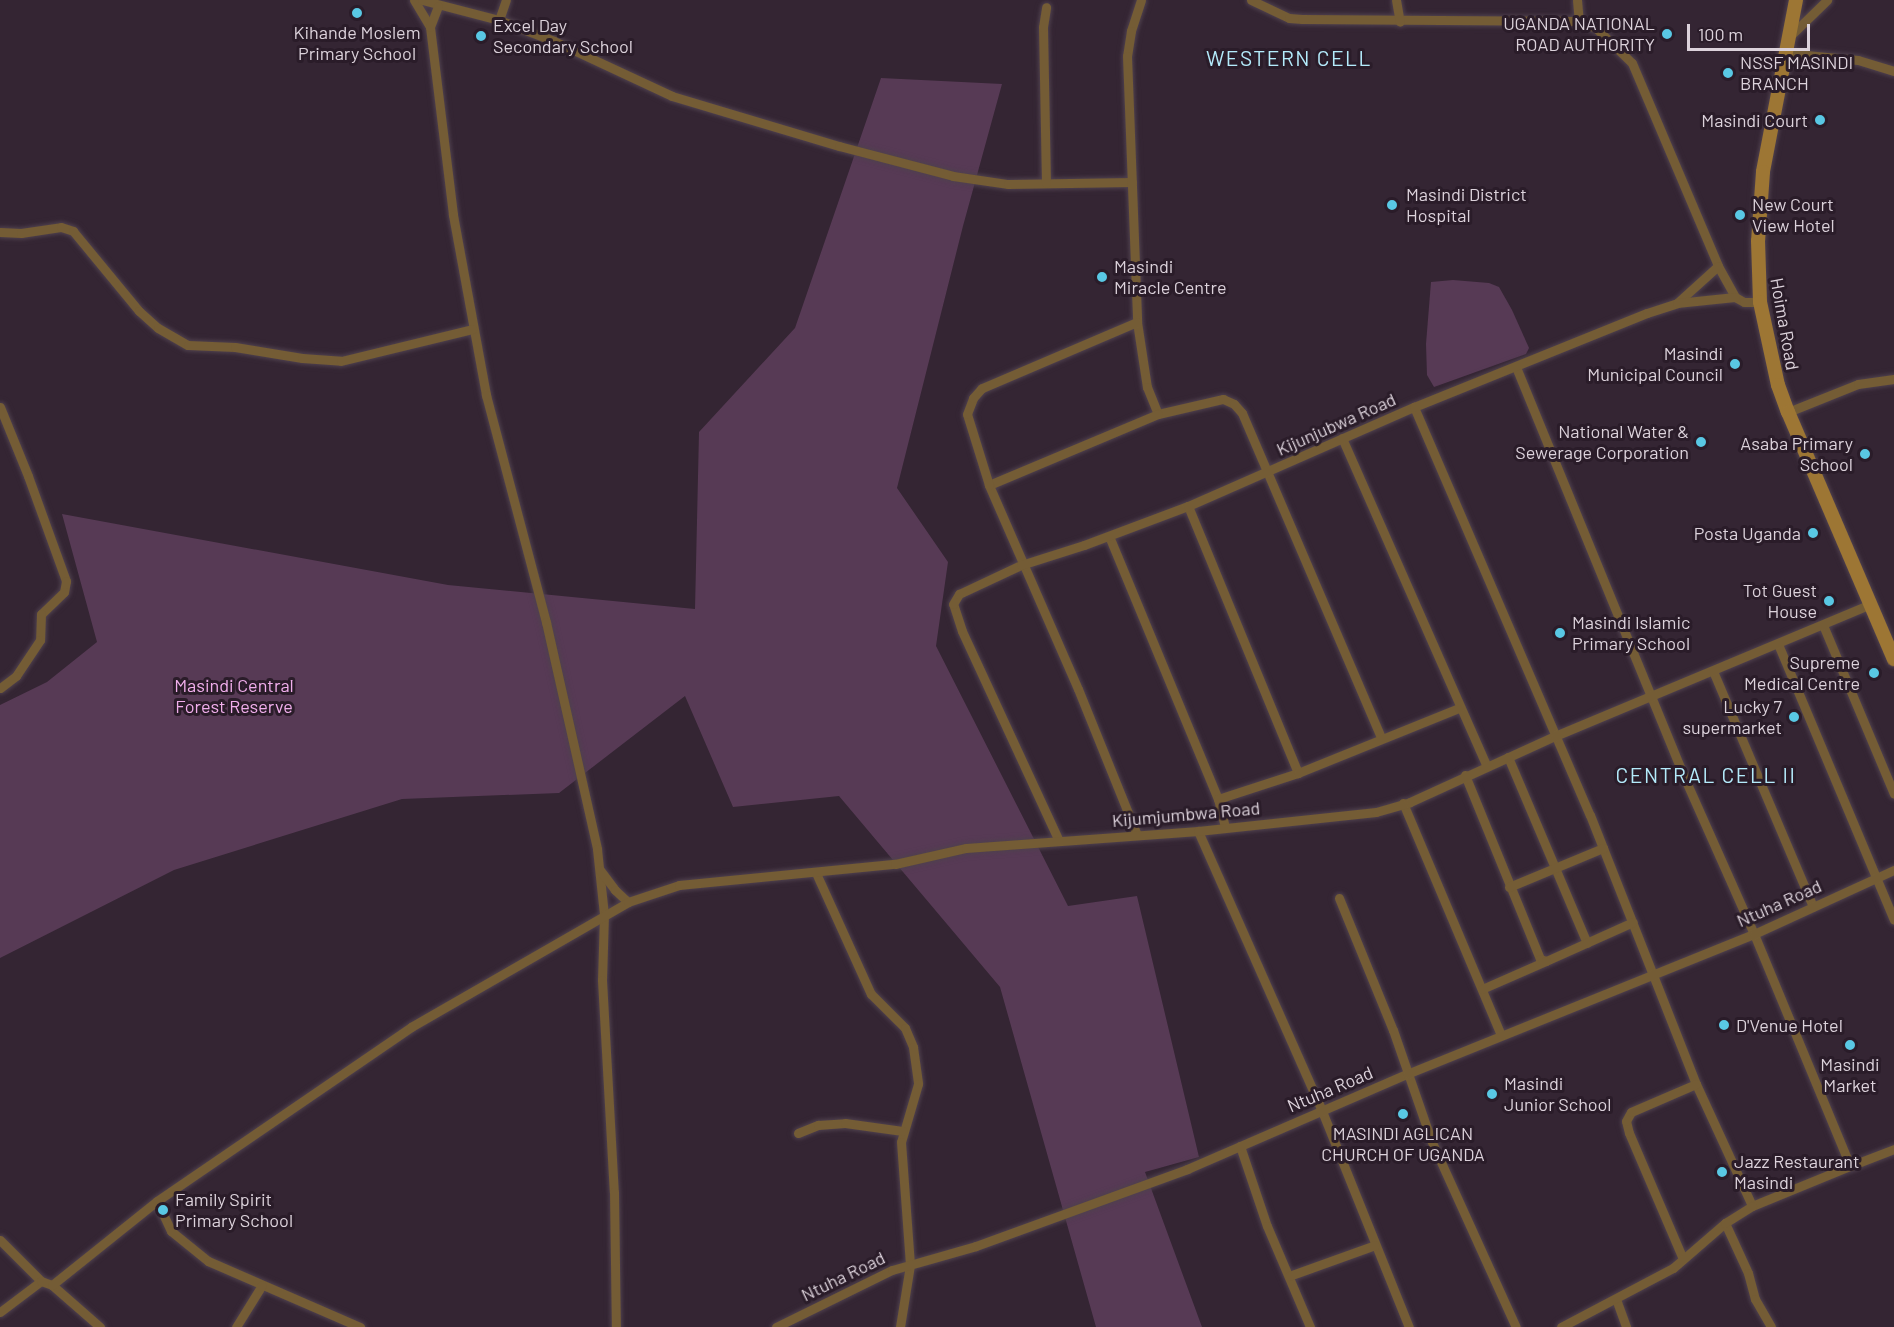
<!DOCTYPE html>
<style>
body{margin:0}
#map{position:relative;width:1894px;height:1327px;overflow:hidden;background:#342533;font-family:Barlow,sans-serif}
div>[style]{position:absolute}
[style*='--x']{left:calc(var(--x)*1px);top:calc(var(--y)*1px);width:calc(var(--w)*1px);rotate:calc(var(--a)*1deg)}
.green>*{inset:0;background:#573a55}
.roads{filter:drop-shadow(0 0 2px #4f414e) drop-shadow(0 0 2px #4f414e)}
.minor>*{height:9px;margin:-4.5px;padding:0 4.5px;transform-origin:4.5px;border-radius:4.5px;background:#745c35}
.secondary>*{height:14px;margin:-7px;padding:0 7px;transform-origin:7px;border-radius:7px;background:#9d7634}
.dots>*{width:16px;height:16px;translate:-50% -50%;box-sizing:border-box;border:3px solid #2a1c29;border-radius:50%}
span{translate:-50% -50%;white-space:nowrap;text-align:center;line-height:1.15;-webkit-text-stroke:6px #2a1c29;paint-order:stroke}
.poi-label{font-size:18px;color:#dcd2db}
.right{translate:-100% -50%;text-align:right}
.left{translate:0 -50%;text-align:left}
.street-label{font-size:18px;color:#dcd2db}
.park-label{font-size:18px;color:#f2afed}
.quarter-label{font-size:21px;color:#b4ebfb;letter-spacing:1.5px}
.scale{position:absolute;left:1687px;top:24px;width:123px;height:27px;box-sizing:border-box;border:3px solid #dcd2db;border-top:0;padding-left:8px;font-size:18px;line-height:21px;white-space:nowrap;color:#dcd2db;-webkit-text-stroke:4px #2a1c29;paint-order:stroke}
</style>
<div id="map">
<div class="green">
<i style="clip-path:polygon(881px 78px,1002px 84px,963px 226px,897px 488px,948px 562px,936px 646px,1068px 906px,1137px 896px,1199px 1157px,1145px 1172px,1202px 1327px,1096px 1327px,1000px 987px,839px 796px,733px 807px,685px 696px,559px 793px,402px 799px,174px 870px,0 958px,0 705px,47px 682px,97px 642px,62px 514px,448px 585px,695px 609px,699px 432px,795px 328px)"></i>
<i style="clip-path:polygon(1453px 280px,1489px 283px,1499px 287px,1512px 310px,1529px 348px,1526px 354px,1434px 387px,1427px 375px,1426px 344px,1431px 282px)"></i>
</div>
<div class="roads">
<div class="minor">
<i style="--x:414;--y:0;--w:31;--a:59"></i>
<i style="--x:430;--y:27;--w:189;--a:83"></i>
<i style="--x:453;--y:215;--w:183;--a:79.6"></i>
<i style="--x:486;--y:395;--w:235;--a:75.2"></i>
<i style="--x:546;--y:622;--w:233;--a:77.3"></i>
<i style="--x:597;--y:849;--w:65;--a:83.9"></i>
<i style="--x:604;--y:914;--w:66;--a:91.7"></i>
<i style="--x:602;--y:980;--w:212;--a:86.8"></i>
<i style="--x:614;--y:1192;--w:135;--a:89.2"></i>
<i style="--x:422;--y:0;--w:80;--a:14.6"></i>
<i style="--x:499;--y:20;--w:59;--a:20.9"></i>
<i style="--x:554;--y:41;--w:130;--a:25"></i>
<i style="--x:672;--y:96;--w:174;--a:16.7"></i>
<i style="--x:839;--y:146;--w:118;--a:14.7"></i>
<i style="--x:953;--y:176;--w:56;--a:8.3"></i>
<i style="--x:1008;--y:184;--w:124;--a:-0.9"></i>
<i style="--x:1141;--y:0;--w:33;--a:108"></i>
<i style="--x:1131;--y:31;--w:25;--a:99"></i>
<i style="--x:1127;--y:56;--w:266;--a:87.8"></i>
<i style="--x:1137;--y:322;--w:66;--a:81.3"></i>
<i style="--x:1147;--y:387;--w:29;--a:68"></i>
<i style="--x:1158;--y:414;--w:67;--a:-13"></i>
<i style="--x:1223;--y:399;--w:12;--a:24"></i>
<i style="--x:1234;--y:404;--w:12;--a:48"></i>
<i style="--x:1242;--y:413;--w:353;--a:66.8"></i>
<i style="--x:1251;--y:0;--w:42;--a:25.3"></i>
<i style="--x:1289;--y:18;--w:13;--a:4"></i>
<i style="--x:1302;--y:19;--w:277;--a:0.4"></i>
<i style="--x:1579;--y:21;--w:18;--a:22"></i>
<i style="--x:1596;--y:28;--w:50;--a:44.2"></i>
<i style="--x:1632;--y:63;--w:220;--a:67"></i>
<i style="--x:1718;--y:266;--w:35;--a:61"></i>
<i style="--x:1735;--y:297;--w:10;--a:29"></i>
<i style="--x:1744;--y:302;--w:16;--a:0"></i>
<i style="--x:1396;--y:0;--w:22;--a:80"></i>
<i style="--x:1577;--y:0;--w:21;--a:85"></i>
<i style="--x:499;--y:20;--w:21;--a:-71"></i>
<i style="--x:430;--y:27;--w:22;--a:-69"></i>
<i style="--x:1790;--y:36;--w:52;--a:-44.2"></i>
<i style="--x:1786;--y:53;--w:72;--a:5.6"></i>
<i style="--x:1858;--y:60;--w:38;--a:17"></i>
<i style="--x:1046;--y:183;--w:156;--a:-91.1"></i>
<i style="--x:1043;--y:27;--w:20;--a:-81"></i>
<i style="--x:0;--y:232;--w:21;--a:3"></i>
<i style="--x:21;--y:233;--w:40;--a:-8.5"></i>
<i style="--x:61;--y:227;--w:13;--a:18"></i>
<i style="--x:73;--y:231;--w:104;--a:50.5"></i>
<i style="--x:139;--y:311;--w:25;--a:42"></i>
<i style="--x:158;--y:328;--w:34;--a:30"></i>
<i style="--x:188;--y:345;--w:47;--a:2.4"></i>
<i style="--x:235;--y:347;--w:68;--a:9.3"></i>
<i style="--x:302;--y:358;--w:39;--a:4"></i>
<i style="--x:341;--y:361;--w:135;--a:-13.7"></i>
<i style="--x:1677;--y:303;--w:55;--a:-42.1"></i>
<i style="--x:1516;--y:367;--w:445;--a:67.7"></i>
<i style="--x:1685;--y:779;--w:170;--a:66"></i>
<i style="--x:1754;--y:934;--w:251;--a:67.5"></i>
<i style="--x:1850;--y:1166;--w:47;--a:-21.1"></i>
<i style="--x:0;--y:407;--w:74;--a:67.9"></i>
<i style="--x:28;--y:476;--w:112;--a:70.1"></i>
<i style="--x:66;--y:581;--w:11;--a:100"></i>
<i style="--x:64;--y:592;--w:32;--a:136"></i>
<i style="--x:41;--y:614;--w:26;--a:92"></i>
<i style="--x:40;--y:640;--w:43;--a:123.7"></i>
<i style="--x:16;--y:676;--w:20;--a:143"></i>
<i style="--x:1414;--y:407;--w:444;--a:66.7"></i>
<i style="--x:1590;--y:815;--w:289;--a:68.5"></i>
<i style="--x:1696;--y:1084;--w:134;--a:65.3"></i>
<i style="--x:1752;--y:1206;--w:106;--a:-22.2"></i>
<i style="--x:1788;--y:412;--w:75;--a:-21.8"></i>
<i style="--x:1858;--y:384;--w:36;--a:-8"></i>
<i style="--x:1342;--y:438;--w:359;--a:66.2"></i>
<i style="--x:989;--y:485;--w:183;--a:-22.8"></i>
<i style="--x:1188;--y:506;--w:289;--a:67.6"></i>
<i style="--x:1109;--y:536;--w:285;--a:67.5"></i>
<i style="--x:1218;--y:799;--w:30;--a:76"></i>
<i style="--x:1823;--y:625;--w:183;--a:67.2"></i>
<i style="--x:1778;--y:644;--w:299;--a:67.2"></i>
<i style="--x:1713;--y:671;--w:256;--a:67"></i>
<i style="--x:1508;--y:757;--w:202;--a:67"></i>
<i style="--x:1465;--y:775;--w:199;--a:67.8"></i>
<i style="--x:1540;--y:959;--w:6;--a:18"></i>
<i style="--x:1546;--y:961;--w:95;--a:-24.1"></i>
<i style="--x:1218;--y:799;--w:84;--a:-18"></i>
<i style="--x:1298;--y:773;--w:174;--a:-22"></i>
<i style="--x:1403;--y:803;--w:252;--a:67.1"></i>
<i style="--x:1198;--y:831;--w:306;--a:66.1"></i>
<i style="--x:1322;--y:1111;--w:233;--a:68.1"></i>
<i style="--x:1137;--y:835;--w:157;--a:-112"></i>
<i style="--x:1078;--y:689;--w:223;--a:-113.6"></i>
<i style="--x:989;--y:485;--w:74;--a:-107.2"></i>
<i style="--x:967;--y:414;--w:17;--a:-69"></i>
<i style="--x:973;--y:398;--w:13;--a:-48"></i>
<i style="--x:982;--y:388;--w:168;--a:-23.1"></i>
<i style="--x:1059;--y:841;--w:231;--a:-114.8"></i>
<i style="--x:962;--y:631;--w:28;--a:-108"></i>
<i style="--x:953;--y:604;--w:12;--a:-59"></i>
<i style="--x:959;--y:594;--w:68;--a:-25.1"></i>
<i style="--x:1021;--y:565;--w:66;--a:-17.6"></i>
<i style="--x:1084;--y:545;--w:111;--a:-20.6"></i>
<i style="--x:1188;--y:506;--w:247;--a:-23.7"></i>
<i style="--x:1414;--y:407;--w:251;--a:-22"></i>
<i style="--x:1647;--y:313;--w:32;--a:-18"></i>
<i style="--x:1677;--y:303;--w:58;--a:-5.9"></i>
<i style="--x:600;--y:870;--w:25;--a:53"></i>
<i style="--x:615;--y:890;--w:18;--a:43"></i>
<i style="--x:816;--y:873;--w:133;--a:65.6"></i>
<i style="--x:871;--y:994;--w:48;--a:45"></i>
<i style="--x:905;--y:1028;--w:21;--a:67"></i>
<i style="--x:913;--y:1047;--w:37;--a:82"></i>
<i style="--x:918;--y:1084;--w:60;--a:106.3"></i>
<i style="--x:901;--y:1142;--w:123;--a:85.8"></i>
<i style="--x:910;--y:1265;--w:63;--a:99.2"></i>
<i style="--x:1509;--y:887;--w:102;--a:-22.5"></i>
<i style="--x:1339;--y:898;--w:143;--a:67.8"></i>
<i style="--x:1393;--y:1030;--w:116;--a:70.9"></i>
<i style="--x:1431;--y:1140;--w:205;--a:65.6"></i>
<i style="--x:1482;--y:989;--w:70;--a:-23.6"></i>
<i style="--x:798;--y:1133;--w:22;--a:-22"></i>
<i style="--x:818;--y:1125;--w:27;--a:-4"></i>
<i style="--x:845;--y:1123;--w:58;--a:8"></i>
<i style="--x:1240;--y:1146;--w:84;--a:71.4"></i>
<i style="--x:1267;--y:1226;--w:110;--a:66.9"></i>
<i style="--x:157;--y:1201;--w:33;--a:65"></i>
<i style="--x:171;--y:1231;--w:48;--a:39"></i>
<i style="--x:208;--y:1261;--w:166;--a:23.5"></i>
<i style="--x:1725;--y:1223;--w:55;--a:65.3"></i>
<i style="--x:1748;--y:1273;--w:27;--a:75"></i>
<i style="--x:1755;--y:1299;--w:32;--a:60"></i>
<i style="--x:0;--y:1240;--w:58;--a:45"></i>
<i style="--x:1683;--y:1259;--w:137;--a:-113.2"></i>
<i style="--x:1629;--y:1133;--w:12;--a:-104"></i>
<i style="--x:1626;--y:1121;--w:10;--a:-61"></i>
<i style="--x:1631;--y:1112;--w:71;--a:-23.3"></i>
<i style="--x:1289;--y:1276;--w:91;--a:-19.8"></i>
<i style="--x:52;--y:1285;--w:64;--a:41.2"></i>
<i style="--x:1616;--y:1299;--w:30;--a:70"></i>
<i style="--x:0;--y:1312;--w:51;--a:-37.1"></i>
<i style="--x:41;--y:1281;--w:12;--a:20"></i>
<i style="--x:52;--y:1285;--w:134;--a:-38.7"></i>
<i style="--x:157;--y:1201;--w:308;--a:-34.4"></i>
<i style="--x:411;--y:1027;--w:250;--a:-29.9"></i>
<i style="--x:628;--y:902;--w:54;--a:-18.4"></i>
<i style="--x:679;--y:885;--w:217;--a:-5.6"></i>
<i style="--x:895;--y:864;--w:73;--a:-12.7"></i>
<i style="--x:966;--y:848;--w:233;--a:-4.2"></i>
<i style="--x:1198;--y:831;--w:179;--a:-6.1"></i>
<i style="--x:1376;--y:812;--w:35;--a:-16"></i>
<i style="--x:1410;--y:802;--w:159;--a:-24.5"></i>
<i style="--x:1555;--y:736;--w:342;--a:-22.7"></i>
<i style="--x:236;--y:1327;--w:49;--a:-58.2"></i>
<i style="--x:776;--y:1327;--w:129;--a:-26.2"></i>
<i style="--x:892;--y:1270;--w:87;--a:-15.9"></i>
<i style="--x:976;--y:1246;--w:225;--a:-20"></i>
<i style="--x:1187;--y:1169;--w:240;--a:-23.4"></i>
<i style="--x:1407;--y:1074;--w:374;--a:-22"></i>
<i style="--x:1754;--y:934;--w:154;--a:-24.6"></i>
<i style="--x:1561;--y:1327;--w:127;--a:-27.8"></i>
<i style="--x:1673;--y:1268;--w:69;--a:-40.9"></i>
<i style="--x:1725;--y:1223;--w:32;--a:-32"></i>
</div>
<div class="secondary">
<i style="--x:1796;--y:0;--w:175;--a:100.9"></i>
<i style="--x:1763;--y:172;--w:69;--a:94.1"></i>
<i style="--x:1758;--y:241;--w:61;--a:88.1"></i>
<i style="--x:1760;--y:302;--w:85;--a:77.8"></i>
<i style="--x:1778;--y:385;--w:29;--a:70"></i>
<i style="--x:1788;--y:412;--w:269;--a:66.8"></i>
</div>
</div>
<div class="dots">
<i style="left:357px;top:13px;background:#59c8e4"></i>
<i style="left:1667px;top:34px;background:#59c8e4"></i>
<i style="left:481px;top:36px;background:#59c8e4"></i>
<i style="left:1728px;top:73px;background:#59c8e4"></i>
<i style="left:1820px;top:120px;background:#59c8e4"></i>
<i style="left:1392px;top:205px;background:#59c8e4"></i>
<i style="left:1740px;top:215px;background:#59c8e4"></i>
<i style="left:1102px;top:277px;background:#59c8e4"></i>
<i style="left:1735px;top:364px;background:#59c8e4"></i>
<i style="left:1701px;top:442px;background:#59c8e4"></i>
<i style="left:1865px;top:454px;background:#59c8e4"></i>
<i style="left:1813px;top:533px;background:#59c8e4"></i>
<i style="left:1829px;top:601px;background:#59c8e4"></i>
<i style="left:1560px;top:633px;background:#59c8e4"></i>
<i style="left:1874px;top:673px;background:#59c8e4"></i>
<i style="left:1794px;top:717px;background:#59c8e4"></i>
<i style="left:1724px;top:1025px;background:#59c8e4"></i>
<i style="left:1850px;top:1045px;background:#59c8e4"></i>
<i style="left:1492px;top:1094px;background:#59c8e4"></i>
<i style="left:1403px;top:1114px;background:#59c8e4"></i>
<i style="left:1722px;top:1172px;background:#59c8e4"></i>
<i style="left:163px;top:1210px;background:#59c8e4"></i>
</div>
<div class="poi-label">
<span class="right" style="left:1655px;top:34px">UGANDA NATIONAL<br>ROAD AUTHORITY</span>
<span class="left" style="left:493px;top:36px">Excel Day<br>Secondary School</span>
<span style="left:357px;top:43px">Kihande Moslem<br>Primary School</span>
<span class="left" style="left:1740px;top:73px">NSSF MASINDI<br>BRANCH</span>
<span class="right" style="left:1808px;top:120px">Masindi Court</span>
<span class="left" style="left:1406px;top:205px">Masindi District<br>Hospital</span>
<span class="left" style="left:1752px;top:215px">New Court<br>View Hotel</span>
<span class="left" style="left:1114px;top:277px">Masindi<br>Miracle Centre</span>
<span class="right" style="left:1723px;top:364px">Masindi<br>Municipal Council</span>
<span class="right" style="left:1689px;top:442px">National Water &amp;<br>Sewerage Corporation</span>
<span class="right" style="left:1853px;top:454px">Asaba Primary<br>School</span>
<span class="right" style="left:1801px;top:533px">Posta Uganda</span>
<span class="right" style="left:1817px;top:601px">Tot Guest<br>House</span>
<span class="left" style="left:1572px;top:633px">Masindi Islamic<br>Primary School</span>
<span class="right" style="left:1860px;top:673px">Supreme<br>Medical Centre</span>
<span class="right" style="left:1782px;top:717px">Lucky 7<br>supermarket</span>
<span class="left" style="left:1736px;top:1025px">D'Venue Hotel</span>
<span style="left:1850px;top:1075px">Masindi<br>Market</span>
<span class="left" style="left:1504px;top:1094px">Masindi<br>Junior School</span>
<span style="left:1403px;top:1144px">MASINDI AGLICAN<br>CHURCH OF UGANDA</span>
<span class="left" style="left:1734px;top:1172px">Jazz Restaurant<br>Masindi</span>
<span class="left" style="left:175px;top:1210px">Family Spirit<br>Primary School</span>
</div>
<div class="street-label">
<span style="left:1785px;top:324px;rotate:80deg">Hoima Road</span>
<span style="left:1336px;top:424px;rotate:-24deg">Kijunjubwa Road</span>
<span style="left:1186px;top:814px;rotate:-5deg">Kijumjumbwa Road</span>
<span style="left:1779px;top:903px;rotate:-24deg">Ntuha Road</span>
<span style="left:1330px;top:1089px;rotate:-23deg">Ntuha Road</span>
<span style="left:843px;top:1276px;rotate:-26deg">Ntuha Road</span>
</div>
<div class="park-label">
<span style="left:234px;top:696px">Masindi Central<br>Forest Reserve</span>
</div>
<div class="quarter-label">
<span style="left:1289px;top:58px">WESTERN CELL</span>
<span style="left:1706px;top:775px">CENTRAL CELL II</span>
</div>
<div class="scale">100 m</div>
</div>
